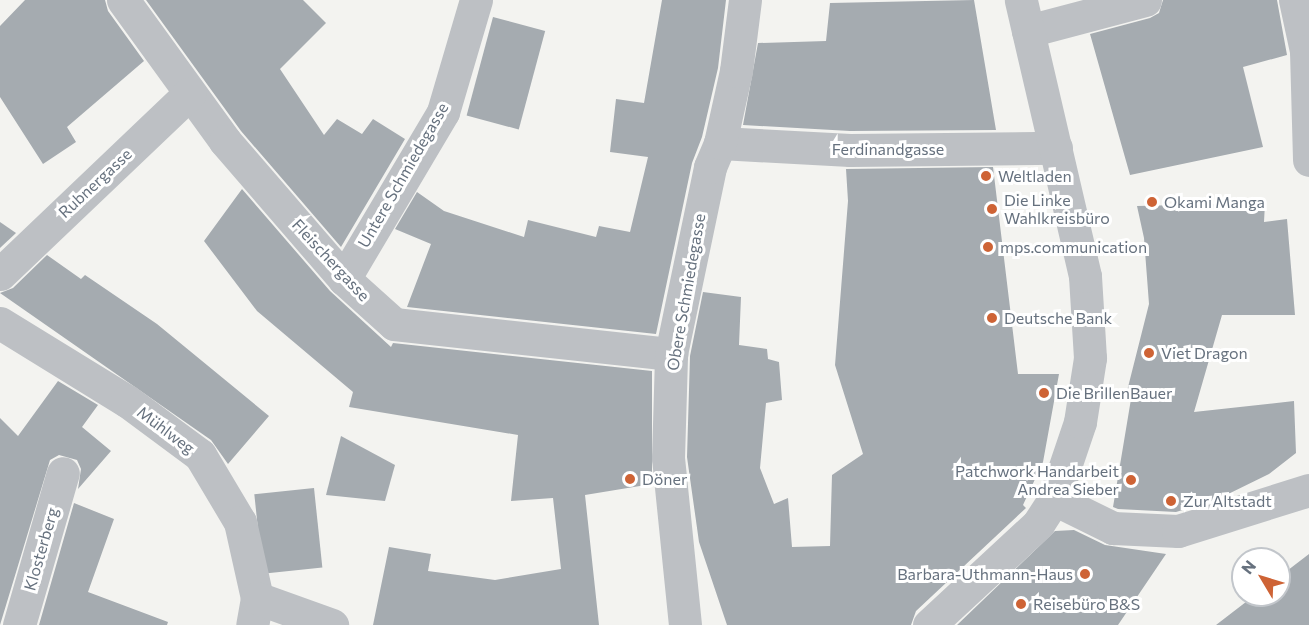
<!DOCTYPE html>
<meta charset="utf-8">
<style>
body{margin:0}
#map{position:relative;width:1309px;height:625px;overflow:hidden;background:#f3f3f0;font-family:Commissioner,sans-serif}
div>[style]{position:absolute}
[style*='--x']{left:calc(var(--x)*1px);top:calc(var(--y)*1px);width:calc(var(--w)*1px);rotate:calc(var(--a)*1deg)}
.building>*{inset:0;background:#a5abb0;transform-origin:0 0}
.street>*{height:33px;margin:-16.5px;padding:0 16.5px;transform-origin:16.5px;border-radius:16.5px;background:#bdc0c4}
.dots>*{width:16px;height:16px;translate:-50% -50%;box-sizing:border-box;border:3px solid #fff;border-radius:50%}
span{translate:-50% -50%;white-space:nowrap;text-align:center;line-height:1.15;-webkit-text-stroke:6px #fff;paint-order:stroke}
.street-label{font-size:16px;color:#66717e}
.poi-label{font-size:16px;color:#66717e}
.left{translate:0 -50%;text-align:left}
.right{translate:-100% -50%;text-align:right}
.north{position:absolute;left:1231px;top:547px;width:60px;height:60px;box-sizing:border-box;background:#fff;border:2px solid #c2c6cb;border-radius:50%;rotate:308deg;font-size:16px;font-weight:700;line-height:24px;text-align:center;color:#66717e}
.north::after{content:'';display:block;margin:auto;width:21px;height:27px;background:#ce6335;clip-path:polygon(50% 0,100% 100%,50% 72%,0 100%)}
</style>
<div id="map">
<div class="building">
<i style="clip-path:polygon(25px 0,105px 0,108px 11px,144px 61px,67px 127px,76px 142px,43px 164px,0 97px,0 26px)"></i>
<i style="clip-path:polygon(146px 0,303px 0,326px 23px,280px 69px,324px 135px,337px 119px,362px 134px,373px 119px,405px 139px,341px 247px,241px 131px)"></i>
<i style="clip-path:polygon(662px 0,726px 0,718px 68px,702px 137px,692px 163px,656px 334px,407px 307px,431px 244px,395px 229px,417px 192px,444px 211px,524px 237px,528px 220px,596px 237px,599px 226px,630px 232px,648px 157px,610px 152px,616px 99px,644px 103px)"></i>
<i style="clip-path:polygon(974px 0,996px 130px,850px 131px,743px 125px,758px 43px,826px 41px,830px 3px)"></i>
<i style="clip-path:polygon(1163px 0,1277px 0,1287px 55px,1243px 67px,1263px 147px,1130px 175px,1090px 34px,1150px 18px,1159px 13px)"></i>
<i style="left:493px;top:17px;width:54px;height:102px;rotate:15deg"></i>
<i style="clip-path:polygon(993px 167px,1018px 374px,1059px 374px,1043px 462px,1023px 505px,1026px 508px,916px 611px,911px 625px,727px 625px,699px 542px,687px 457px,690px 356px,703px 292px,741px 297px,739px 345px,767px 349px,768px 359px,779px 362px,782px 400px,766px 403px,760px 468px,774px 504px,788px 498px,792px 547px,830px 546px,832px 475px,863px 454px,835px 365px,848px 201px,846px 169px)"></i>
<i style="clip-path:polygon(242px 189px,330px 291px,391px 347px,393px 343px,652px 371px,652px 484px,585px 495px,599px 625px,373px 625px,389px 547px,431px 554px,428px 571px,495px 580px,561px 569px,553px 498px,511px 501px,518px 435px,349px 407px,353px 392px,257px 311px,204px 241px)"></i>
<i style="clip-path:polygon(1265px 203px,1264px 222px,1287px 219px,1295px 315px,1222px 315px,1194px 412px,1294px 401px,1296px 453px,1269px 474px,1218px 499px,1176px 512px,1118px 509px,1113px 507px,1131px 399px,1125px 399px,1149px 304px,1144px 238px,1137px 206px)"></i>
<i style="clip-path:polygon(0 222px,16px 233px,0 248px)"></i>
<i style="clip-path:polygon(47px 255px,81px 279px,85px 275px,157px 324px,269px 416px,228px 464px,211px 440px,0 293px,13px 288px)"></i>
<i style="clip-path:polygon(58px 381px,98px 405px,82px 427px,111px 451px,78px 489px,81px 469px,77px 460px,59px 455px,50px 460px,0 625px,0 418px,18px 436px)"></i>
<i style="clip-path:polygon(341px 436px,395px 465px,385px 501px,326px 495px)"></i>
<i style="left:314px;top:488px;width:80px;height:60px;rotate:84deg"></i>
<i style="clip-path:polygon(74px 503px,114px 519px,88px 592px,168px 622px,167px 625px,39px 625px)"></i>
<i style="clip-path:polygon(1074px 530px,1105px 545px,1166px 554px,1118px 625px,957px 625px,1055px 531px)"></i>
<i style="clip-path:polygon(1309px 554px,1309px 625px,1216px 625px,1255px 595px,1279px 595px,1279px 577px)"></i>
</div>
<div class="street">
<i style="--x:123;--y:0;--w:174;--a:54.1"></i>
<i style="--x:225;--y:141;--w:182;--a:49.2"></i>
<i style="--x:344;--y:279;--w:67;--a:42"></i>
<i style="--x:394;--y:324;--w:279;--a:6.2"></i>
<i style="--x:1295;--y:0;--w:52;--a:77.8"></i>
<i style="--x:1306;--y:51;--w:109;--a:88.4"></i>
<i style="--x:1028;--y:31;--w:121;--a:-14.8"></i>
<i style="--x:720;--y:143;--w:130;--a:3.1"></i>
<i style="--x:850;--y:150;--w:206;--a:-0.6"></i>
<i style="--x:0;--y:274;--w:262;--a:-43.6"></i>
<i style="--x:344;--y:279;--w:194;--a:-59.3"></i>
<i style="--x:443;--y:112;--w:117;--a:-73.6"></i>
<i style="--x:0;--y:323;--w:149;--a:31.6"></i>
<i style="--x:127;--y:401;--w:91;--a:36.5"></i>
<i style="--x:200;--y:455;--w:78;--a:59.2"></i>
<i style="--x:240;--y:522;--w:78;--a:77.4"></i>
<i style="--x:257;--y:598;--w:27;--a:100"></i>
<i style="--x:1054;--y:499;--w:66;--a:26.2"></i>
<i style="--x:1113;--y:528;--w:65;--a:2.6"></i>
<i style="--x:1178;--y:531;--w:137;--a:-17.4"></i>
<i style="--x:257;--y:598;--w:80;--a:19.8"></i>
<i style="--x:19;--y:625;--w:158;--a:-73.9"></i>
<i style="--x:685;--y:625;--w:168;--a:-95.8"></i>
<i style="--x:668;--y:458;--w:104;--a:-88.3"></i>
<i style="--x:671;--y:354;--w:191;--a:-78.2"></i>
<i style="--x:710;--y:167;--w:26;--a:-67"></i>
<i style="--x:720;--y:143;--w:74;--a:-77.5"></i>
<i style="--x:736;--y:71;--w:72;--a:-82.8"></i>
<i style="--x:929;--y:625;--w:149;--a:-42.8"></i>
<i style="--x:1038;--y:524;--w:30;--a:-57"></i>
<i style="--x:1054;--y:499;--w:81;--a:-71.3"></i>
<i style="--x:1080;--y:422;--w:65;--a:-81.1"></i>
<i style="--x:1090;--y:358;--w:82;--a:-93.5"></i>
<i style="--x:1085;--y:276;--w:283;--a:-103.1"></i>
</div>
<div class="dots">
<i style="left:986px;top:176px;background:#ce6335"></i>
<i style="left:1152px;top:202px;background:#ce6335"></i>
<i style="left:992px;top:209px;background:#ce6335"></i>
<i style="left:988px;top:247px;background:#ce6335"></i>
<i style="left:992px;top:318px;background:#ce6335"></i>
<i style="left:1149px;top:353px;background:#ce6335"></i>
<i style="left:1044px;top:393px;background:#ce6335"></i>
<i style="left:630px;top:479px;background:#ce6335"></i>
<i style="left:1131px;top:480px;background:#ce6335"></i>
<i style="left:1171px;top:501px;background:#ce6335"></i>
<i style="left:1085px;top:574px;background:#ce6335"></i>
<i style="left:1021px;top:604px;background:#ce6335"></i>
</div>
<div class="street-label">
<span style="left:888px;top:149px">Ferdinandgasse</span>
<span style="left:403px;top:175px;rotate:-60deg">Untere Schmiedegasse</span>
<span style="left:95px;top:183px;rotate:-43deg">Rubnergasse</span>
<span style="left:331px;top:260px;rotate:47deg">Fleischergasse</span>
<span style="left:686px;top:292px;rotate:-80deg">Obere Schmiedegasse</span>
<span style="left:166px;top:430px;rotate:37deg">Mühlweg</span>
<span style="left:41px;top:549px;rotate:-74deg">Klosterberg</span>
</div>
<div class="poi-label">
<span class="left" style="left:998px;top:176px">Weltladen</span>
<span class="left" style="left:1004px;top:209px">Die Linke<br>Wahlkreisbüro</span>
<span class="left" style="left:1164px;top:202px">Okami Manga</span>
<span class="left" style="left:1000px;top:247px">mps.communication</span>
<span class="left" style="left:1004px;top:318px">Deutsche Bank</span>
<span class="left" style="left:1161px;top:353px">Viet Dragon</span>
<span class="left" style="left:1056px;top:393px">Die BrillenBauer</span>
<span class="right" style="left:1119px;top:480px">Patchwork Handarbeit<br>Andrea Sieber</span>
<span class="left" style="left:642px;top:479px">Döner</span>
<span class="left" style="left:1183px;top:501px">Zur Altstadt</span>
<span class="right" style="left:1073px;top:574px">Barbara-Uthmann-Haus</span>
<span class="left" style="left:1033px;top:604px">Reisebüro B&amp;S</span>
</div>
<div class="north">N</div>
</div>
